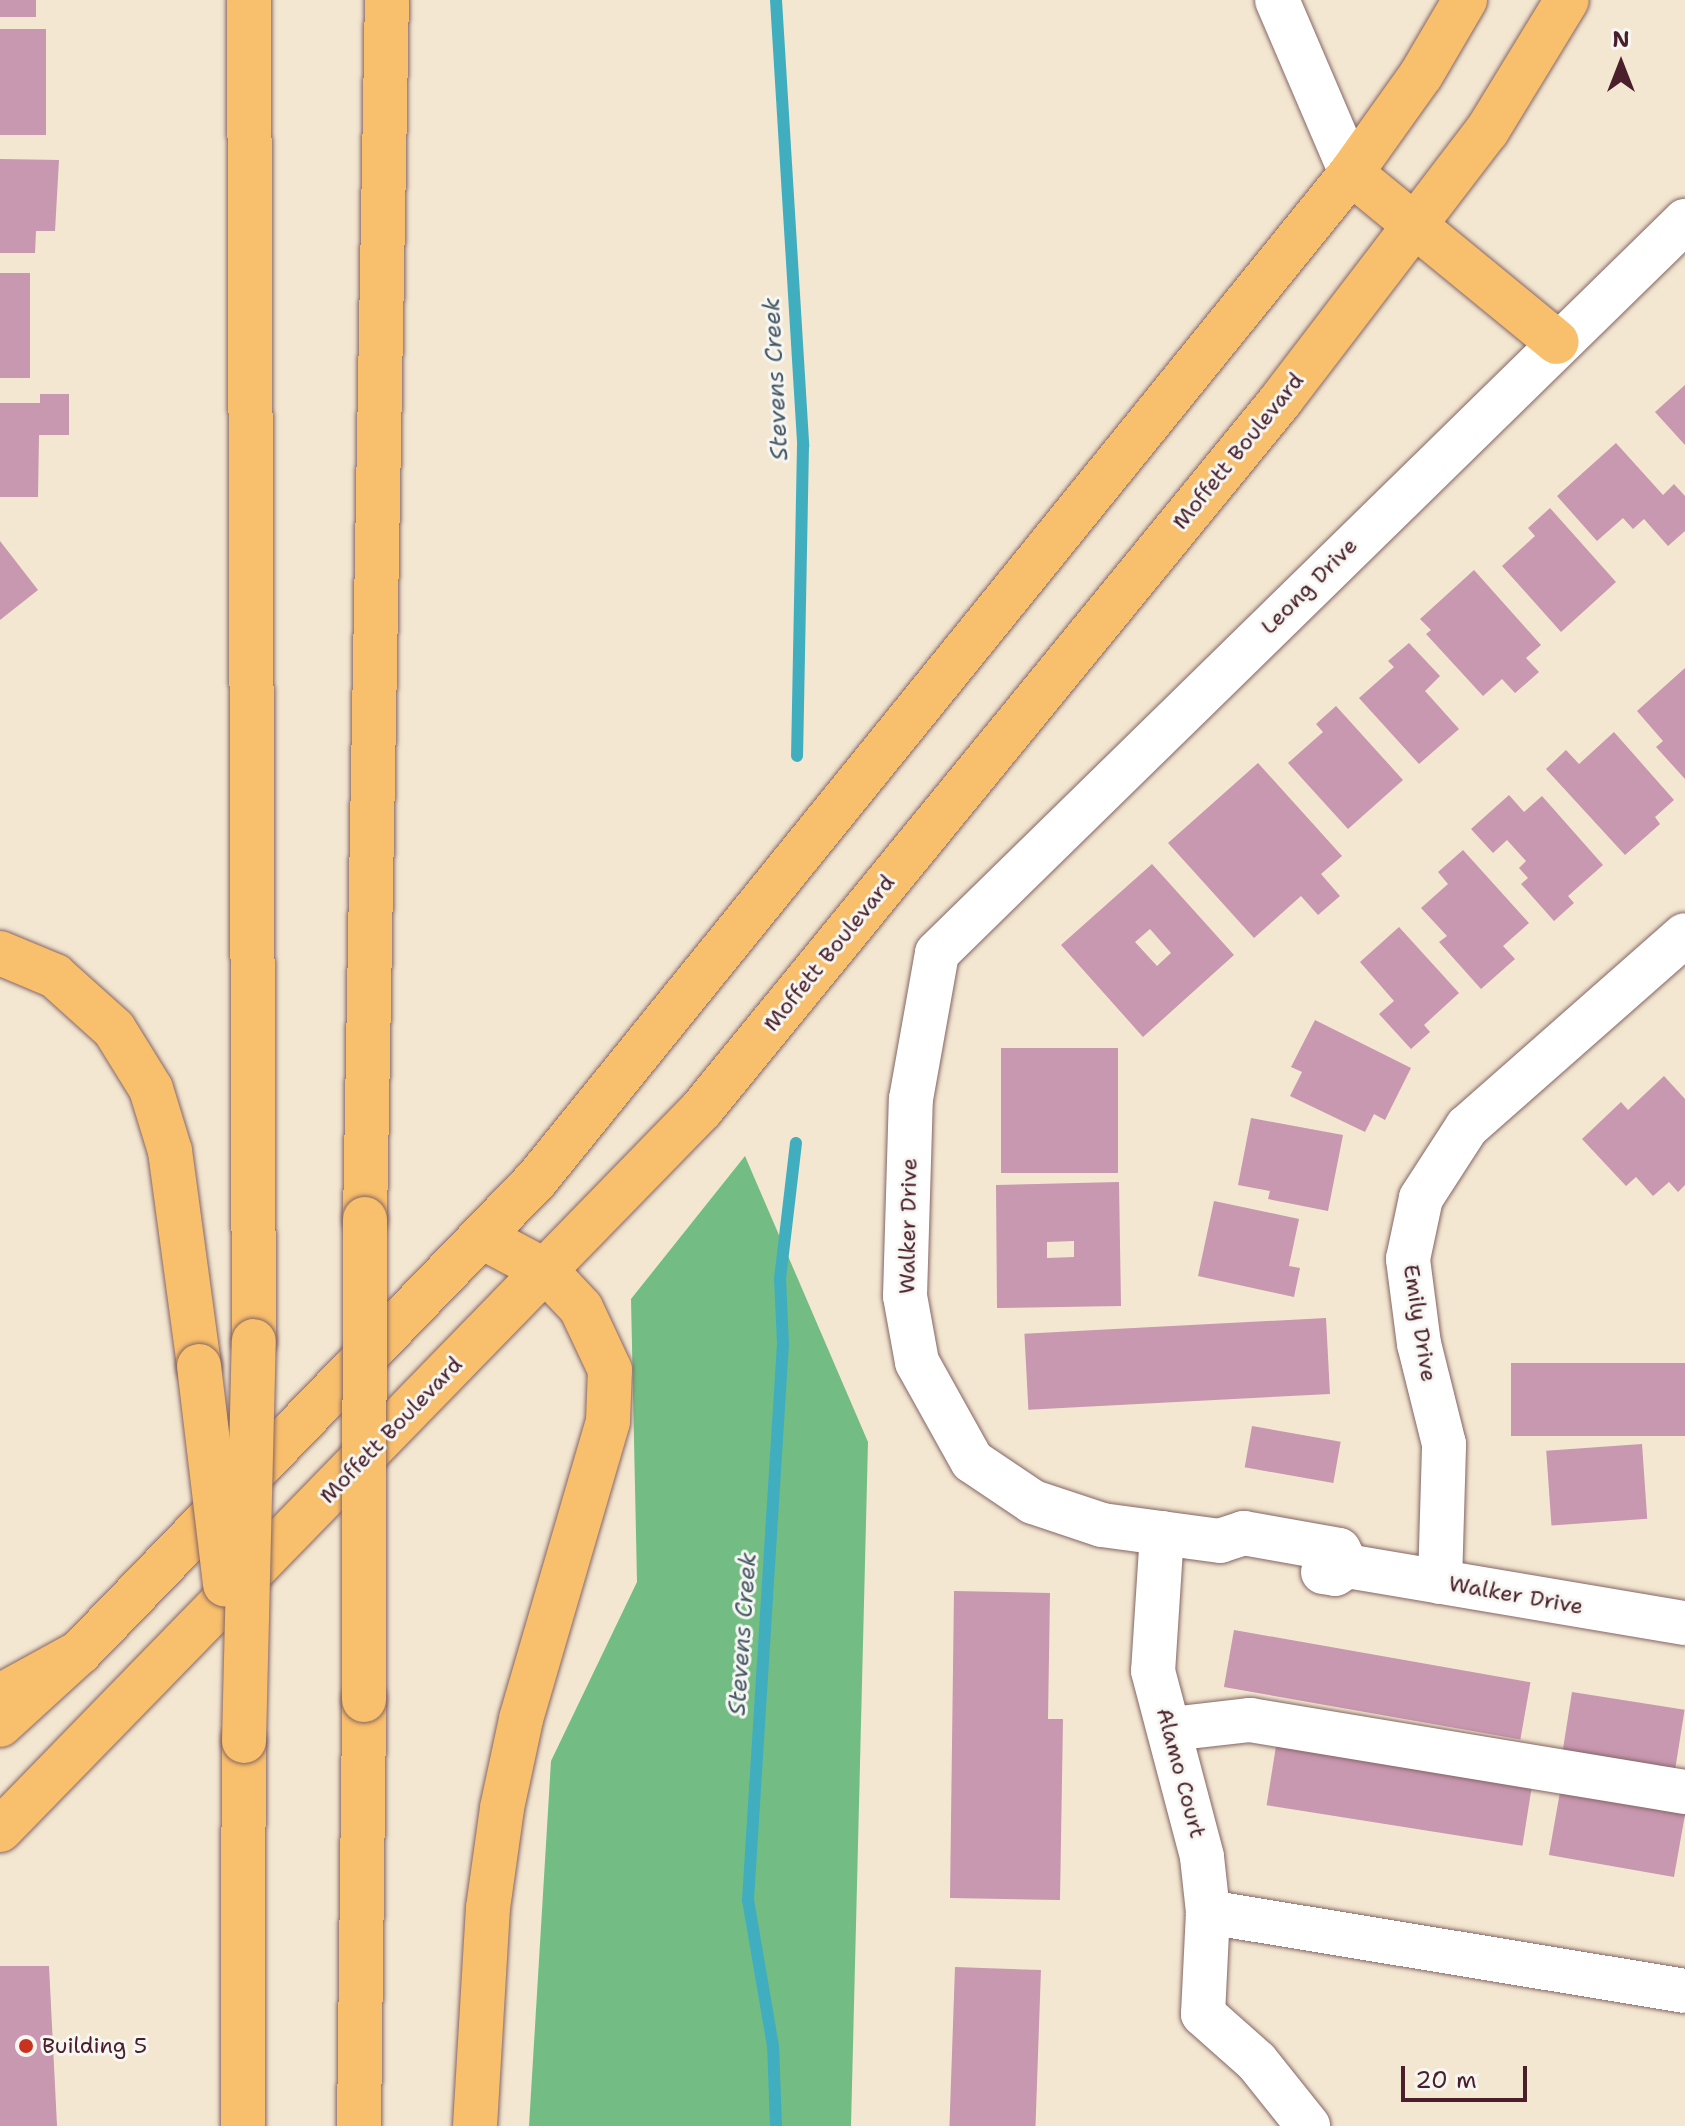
<!DOCTYPE html>
<style>
body{margin:0}
#map{position:relative;width:1685px;height:2126px;overflow:hidden;background:#f3e7d1;font-family:"Shantell Sans",sans-serif}
div>[style]{position:absolute}
[style*='--x']{left:calc(var(--x)*1px);top:calc(var(--y)*1px);width:calc(var(--w)*1px);rotate:calc(var(--a)*1deg)}
.forest>*{inset:0;background:#73bd84}
.stream>*{height:12px;margin:-6px;padding:0 6px;transform-origin:6px;border-radius:6px;background:#41aebf}
.building>*{inset:0;background:#c897b0;transform-origin:0 0}
.roads{filter:drop-shadow(0 0 2px #856565) drop-shadow(0 0 2px #856565)}
.minor>*{height:44px;margin:-22px;padding:0 22px;transform-origin:22px;border-radius:22px;background:#fff}
.major>*{height:44px;margin:-22px;padding:0 22px;transform-origin:22px;border-radius:22px;background:#f8bf6c}
.highway>*{height:44px;margin:-22px;padding:0 22px;transform-origin:22px;border-radius:22px;background:#f8bf6c}
.bridges{filter:drop-shadow(0 0 2px #856565) drop-shadow(0 0 2px #856565)}
.highway-bridge>*{height:44px;margin:-22px;padding:0 22px;transform-origin:22px;border-radius:22px;background:#f8bf6c}
.dots>*{width:22px;height:22px;translate:-50% -50%;box-sizing:border-box;border:4px solid #f6f6f2;border-radius:50%}
span{translate:-50% -50%;white-space:nowrap;text-align:center;line-height:1.15;-webkit-text-stroke:6px #f6f6f2;paint-order:stroke}
.street-label{font-size:22px;color:#4a1f2b}
.poi-label{font-size:22px;color:#4a1f2b}
.left{translate:0 -50%;text-align:left}
.water-label{font-size:24px;color:#465866;font-style:italic}
.north{position:absolute;left:1581px;top:24px;width:80px;height:80px;-webkit-text-stroke:6px #f6f6f2;paint-order:stroke;rotate:0deg;font-size:22px;font-weight:700;line-height:32px;text-align:center;color:#4a1f2b}
.north::after{content:'';display:block;margin:auto;width:28px;height:36px;background:#4a1f2b;clip-path:polygon(50% 0,100% 100%,50% 72%,0 100%)}
.scale{position:absolute;left:1401px;top:2066px;width:126px;height:36px;box-sizing:border-box;border:4px solid #4a1f2b;border-top:0;padding-left:10px;font-size:24px;line-height:28px;white-space:nowrap;color:#4a1f2b;-webkit-text-stroke:6px #f6f6f2;paint-order:stroke}
</style>
<div id="map">
<div class="forest">
<i style="clip-path:polygon(745px 1156px,868px 1442px,851px 2126px,529px 2126px,551px 1761px,637px 1582px,631px 1299px)"></i>
</div>
<div class="stream">
<i style="--x:776;--y:0;--w:447;--a:86.5"></i>
<i style="--x:803;--y:446;--w:310;--a:91.1"></i>
<i style="--x:776;--y:2126;--w:80;--a:-92.1"></i>
<i style="--x:773;--y:2046;--w:148;--a:-99.7"></i>
<i style="--x:748;--y:1900;--w:557;--a:-86.4"></i>
<i style="--x:783;--y:1344;--w:65;--a:-92.6"></i>
<i style="--x:780;--y:1279;--w:137;--a:-83.3"></i>
</div>
<div class="building">
<i style="left:0;top:0;width:36px;height:17px"></i>
<i style="left:0;top:29px;width:46px;height:106px"></i>
<i style="clip-path:polygon(0 159px,59px 160px,55px 231px,36px 231px,35px 253px,0 253px)"></i>
<i style="left:0;top:273px;width:30px;height:105px"></i>
<i style="clip-path:polygon(1685px 385px,1685px 445px,1655px 412px)"></i>
<i style="clip-path:polygon(40px 394px,69px 394px,69px 435px,39px 435px,38px 497px,0 497px,0 403px,40px 403px)"></i>
<i style="clip-path:polygon(1616px 443px,1663px 495px,1674px 484px,1685px 496px,1685px 531px,1668px 546px,1644px 519px,1633px 529px,1623px 518px,1597px 541px,1557px 496px)"></i>
<i style="clip-path:polygon(1550px 508px,1616px 582px,1561px 632px,1502px 566px,1535px 536px,1528px 528px)"></i>
<i style="clip-path:polygon(0 541px,38px 590px,0 620px)"></i>
<i style="clip-path:polygon(1474px 570px,1541px 645px,1526px 658px,1539px 672px,1515px 693px,1502px 679px,1483px 696px,1426px 634px,1431px 630px,1420px 619px)"></i>
<i style="clip-path:polygon(1409px 643px,1440px 676px,1425px 691px,1459px 729px,1419px 764px,1359px 698px,1394px 667px,1388px 661px)"></i>
<i style="clip-path:polygon(1685px 668px,1685px 779px,1656px 747px,1663px 741px,1637px 711px)"></i>
<i style="clip-path:polygon(1336px 706px,1403px 780px,1348px 829px,1288px 763px,1323px 732px,1316px 724px)"></i>
<i style="clip-path:polygon(1614px 732px,1674px 800px,1655px 817px,1660px 824px,1625px 855px,1546px 769px,1566px 750px,1579px 764px)"></i>
<i style="clip-path:polygon(1258px 763px,1342px 856px,1321px 874px,1340px 896px,1318px 915px,1301px 896px,1254px 938px,1168px 843px)"></i>
<i style="clip-path:polygon(1509px 795px,1524px 812px,1542px 796px,1603px 865px,1568px 896px,1574px 903px,1554px 921px,1521px 884px,1528px 878px,1519px 868px,1526px 861px,1507px 840px,1493px 853px,1471px 829px)"></i>
<i style="clip-path:polygon(1463px 850px,1529px 923px,1503px 946px,1515px 959px,1481px 989px,1439px 942px,1447px 936px,1421px 908px,1448px 884px,1438px 872px)"></i>
<i style="clip-path:polygon(evenodd,1152px 864px,1234px 955px,1143px 1037px,1061px 945px,1152px 864px,1150px 929px,1171px 953px,1157px 966px,1135px 942px,1150px 929px)"></i>
<i style="clip-path:polygon(1399px 927px,1459px 993px,1424px 1025px,1430px 1032px,1411px 1049px,1379px 1014px,1394px 1001px,1360px 962px)"></i>
<i style="clip-path:polygon(1315px 1020px,1411px 1068px,1385px 1120px,1374px 1114px,1365px 1132px,1290px 1096px,1302px 1072px,1291px 1067px)"></i>
<i style="left:1001px;top:1048px;width:117px;height:125px"></i>
<i style="clip-path:polygon(1664px 1076px,1685px 1099px,1685px 1185px,1678px 1192px,1669px 1182px,1653px 1196px,1636px 1177px,1626px 1186px,1582px 1139px,1621px 1102px,1628px 1110px)"></i>
<i style="clip-path:polygon(1251px 1118px,1343px 1135px,1328px 1211px,1268px 1199px,1270px 1191px,1238px 1185px)"></i>
<i style="clip-path:polygon(evenodd,1119px 1182px,1121px 1306px,997px 1308px,996px 1185px,1119px 1182px,1074px 1241px,1074px 1257px,1047px 1258px,1047px 1242px,1074px 1241px)"></i>
<i style="clip-path:polygon(1214px 1201px,1299px 1219px,1289px 1266px,1300px 1268px,1294px 1297px,1198px 1276px)"></i>
<i style="left:1326px;top:1318px;width:76px;height:302px;rotate:87deg"></i>
<i style="left:1685px;top:1363px;width:73px;height:174px;rotate:90deg"></i>
<i style="left:1252px;top:1426px;width:90px;height:42px;rotate:10deg"></i>
<i style="left:1642px;top:1444px;width:75px;height:96px;rotate:86deg"></i>
<i style="clip-path:polygon(954px 1591px,1050px 1593px,1048px 1719px,1063px 1719px,1060px 1900px,950px 1898px)"></i>
<i style="left:1234px;top:1630px;width:301px;height:58px;rotate:10deg"></i>
<i style="left:1572px;top:1692px;width:114px;height:59px;rotate:9deg"></i>
<i style="left:1276px;top:1746px;width:259px;height:60px;rotate:9deg"></i>
<i style="left:1560px;top:1792px;width:127px;height:64px;rotate:10deg"></i>
<i style="clip-path:polygon(0 1966px,49px 1966px,57px 2126px,0 2126px)"></i>
<i style="left:955px;top:1967px;width:86px;height:159px;rotate:2deg"></i>
</div>
<div class="roads">
<div class="minor">
<i style="--x:1277;--y:0;--w:188;--a:66.8"></i>
<i style="--x:1162;--y:1533;--w:138;--a:93.7"></i>
<i style="--x:1153;--y:1671;--w:192;--a:75.2"></i>
<i style="--x:1202;--y:1857;--w:55;--a:83.8"></i>
<i style="--x:1208;--y:1912;--w:102;--a:92.8"></i>
<i style="--x:1203;--y:2014;--w:72;--a:41.6"></i>
<i style="--x:1257;--y:2062;--w:82;--a:51.4"></i>
<i style="--x:1347;--y:1566;--w:18;--a:-117"></i>
<i style="--x:1339;--y:1550;--w:97;--a:-169.9"></i>
<i style="--x:1244;--y:1533;--w:25;--a:162"></i>
<i style="--x:1220;--y:1541;--w:119;--a:-172.3"></i>
<i style="--x:1102;--y:1525;--w:73;--a:-161.6"></i>
<i style="--x:1033;--y:1502;--w:73;--a:-146.1"></i>
<i style="--x:972;--y:1461;--w:113;--a:-119.1"></i>
<i style="--x:917;--y:1362;--w:67;--a:-100.3"></i>
<i style="--x:905;--y:1296;--w:197;--a:-88.3"></i>
<i style="--x:911;--y:1099;--w:148;--a:-79.9"></i>
<i style="--x:937;--y:953;--w:1047;--a:-44.38"></i>
<i style="--x:1323;--y:1572;--w:12;--a:9"></i>
<i style="--x:1335;--y:1574;--w:14;--a:-34"></i>
<i style="--x:1347;--y:1566;--w:343;--a:9.6"></i>
<i style="--x:1440;--y:1582;--w:138;--a:-88.3"></i>
<i style="--x:1444;--y:1444;--w:103;--a:-104"></i>
<i style="--x:1419;--y:1344;--w:86;--a:-97.4"></i>
<i style="--x:1408;--y:1259;--w:62;--a:-78"></i>
<i style="--x:1421;--y:1198;--w:85;--a:-57.1"></i>
<i style="--x:1467;--y:1127;--w:290;--a:-41.4"></i>
<i style="--x:1171;--y:1729;--w:80;--a:-6.5"></i>
<i style="--x:1250;--y:1720;--w:441;--a:9.4"></i>
<i style="--x:1208;--y:1912;--w:483;--a:9.4"></i>
</div>
<div class="major">
<i style="--x:1351;--y:173;--w:266;--a:39.4"></i>
<i style="--x:0;--y:1725;--w:108;--a:-42.4"></i>
<i style="--x:80;--y:1652;--w:658;--a:-45.99"></i>
<i style="--x:537;--y:1179;--w:1294;--a:-51.02"></i>
<i style="--x:1351;--y:173;--w:120;--a:-54.5"></i>
<i style="--x:1421;--y:75;--w:87;--a:-59.6"></i>
<i style="--x:0;--y:1830;--w:1005;--a:-45.77"></i>
<i style="--x:701;--y:1110;--w:917;--a:-50.75"></i>
<i style="--x:1281;--y:400;--w:339;--a:-52.6"></i>
<i style="--x:1487;--y:131;--w:153;--a:-58.6"></i>
</div>
<div class="highway">
<i style="--x:249;--y:0;--w:1341;--a:89.79"></i>
<i style="--x:0;--y:953;--w:60;--a:22.7"></i>
<i style="--x:55;--y:976;--w:79;--a:41.9"></i>
<i style="--x:114;--y:1029;--w:70;--a:58.3"></i>
<i style="--x:151;--y:1089;--w:65;--a:73"></i>
<i style="--x:170;--y:1151;--w:217;--a:82.3"></i>
<i style="--x:365;--y:1219;--w:1219;--a:-88.97"></i>
<i style="--x:0;--y:1696;--w:91;--a:-28.8"></i>
<i style="--x:243;--y:2126;--w:385;--a:-89.9"></i>
<i style="--x:359;--y:2126;--w:426;--a:-89.3"></i>
<i style="--x:475;--y:2126;--w:218;--a:-86.6"></i>
<i style="--x:488;--y:1908;--w:101;--a:-82"></i>
<i style="--x:502;--y:1808;--w:91;--a:-77.9"></i>
<i style="--x:521;--y:1719;--w:310;--a:-73.7"></i>
<i style="--x:608;--y:1421;--w:51;--a:-87.8"></i>
<i style="--x:610;--y:1370;--w:68;--a:-115.1"></i>
<i style="--x:581;--y:1308;--w:51;--a:-133.4"></i>
<i style="--x:546;--y:1271;--w:70;--a:-152"></i>
</div>
</div>
<div class="bridges">
<div class="highway-bridge">
<i style="--x:199;--y:1366;--w:220;--a:83.2"></i>
<i style="--x:364;--y:1700;--w:481;--a:-89.9"></i>
<i style="--x:244;--y:1741;--w:400;--a:-88.6"></i>
</div>
</div>
<div class="dots">
<i style="left:26px;top:2046px;background:#c8321e"></i>
</div>
<div class="street-label">
<span style="left:1238px;top:451px;rotate:-51deg">Moffett Boulevard</span>
<span style="left:1309px;top:586px;rotate:-45deg">Leong Drive</span>
<span style="left:829px;top:953px;rotate:-51deg">Moffett Boulevard</span>
<span style="left:908px;top:1226px;rotate:-89deg">Walker Drive</span>
<span style="left:1420px;top:1323px;rotate:81deg">Emily Drive</span>
<span style="left:391px;top:1430px;rotate:-46deg">Moffett Boulevard</span>
<span style="left:1516px;top:1595px;rotate:10deg">Walker Drive</span>
<span style="left:1181px;top:1773px;rotate:75deg">Alamo Court</span>
</div>
<div class="poi-label">
<span class="left" style="left:42px;top:2046px">Building 5</span>
</div>
<div class="water-label">
<span style="left:776px;top:379px;rotate:-93deg">Stevens Creek</span>
<span style="left:743px;top:1634px;rotate:-86deg">Stevens Creek</span>
</div>
<div class="north">N</div>
<div class="scale">20 m</div>
</div>
